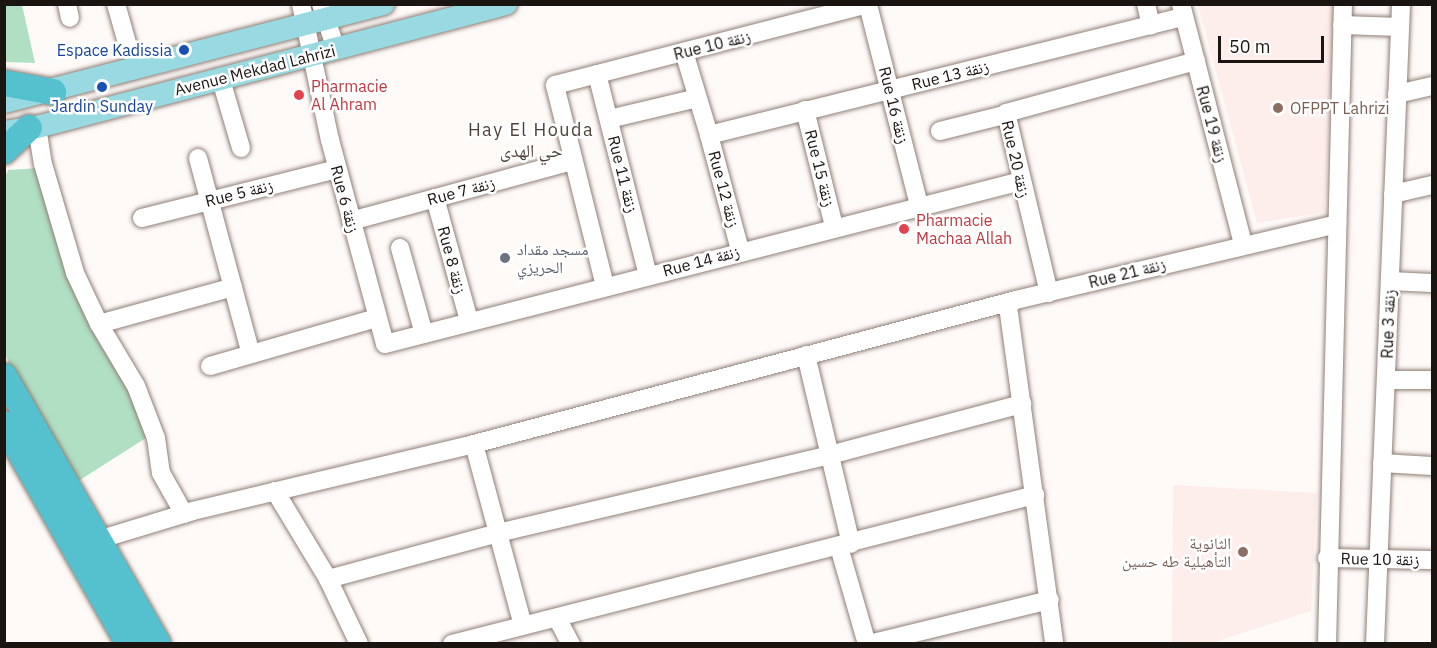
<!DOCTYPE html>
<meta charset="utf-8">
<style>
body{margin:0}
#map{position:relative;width:1437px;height:648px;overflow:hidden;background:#fefaf8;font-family:"IBM Plex Sans","Noto Naskh Arabic",sans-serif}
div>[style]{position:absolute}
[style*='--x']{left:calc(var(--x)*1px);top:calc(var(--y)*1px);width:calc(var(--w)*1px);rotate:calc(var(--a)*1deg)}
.education>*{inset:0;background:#fdedeb}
.green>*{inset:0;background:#b0dfc3}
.roads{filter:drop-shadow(0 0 2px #8f7f75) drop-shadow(0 0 2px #8f7f75)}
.minor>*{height:18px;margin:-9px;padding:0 9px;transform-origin:9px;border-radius:9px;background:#fff}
.major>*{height:22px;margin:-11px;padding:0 11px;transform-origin:11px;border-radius:11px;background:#99dae2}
.highway>*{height:26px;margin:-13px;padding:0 13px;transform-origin:13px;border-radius:13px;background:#55c1cf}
.dots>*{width:16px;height:16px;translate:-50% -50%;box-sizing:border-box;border:3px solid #fff;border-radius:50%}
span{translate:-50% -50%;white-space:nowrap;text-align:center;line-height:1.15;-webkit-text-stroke:5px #fff;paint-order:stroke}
.street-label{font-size:16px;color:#1b1511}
.transit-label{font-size:16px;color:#164399}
.right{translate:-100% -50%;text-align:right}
.health-label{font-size:16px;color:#be3a42}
.left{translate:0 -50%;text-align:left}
.education-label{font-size:16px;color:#785e54}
.worship-label{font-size:16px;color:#5b616d}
.neighbourhood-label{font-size:18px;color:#504239;letter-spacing:1.5px}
.frame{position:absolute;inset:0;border:6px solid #1b1511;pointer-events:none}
.scale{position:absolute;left:1218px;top:36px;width:106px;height:27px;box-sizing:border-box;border:3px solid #1b1511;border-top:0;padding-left:8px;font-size:18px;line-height:21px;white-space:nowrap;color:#1b1511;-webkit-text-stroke:4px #fff;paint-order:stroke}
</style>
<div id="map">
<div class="education">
<i style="clip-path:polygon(1198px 5px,1334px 5px,1325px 212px,1257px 223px)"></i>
<i style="clip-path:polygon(1173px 485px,1317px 493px,1311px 611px,1211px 643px,1172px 643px)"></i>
</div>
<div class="green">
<i style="clip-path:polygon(5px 4px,22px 5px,35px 63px,5px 62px)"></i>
<i style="clip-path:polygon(39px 168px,74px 275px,157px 431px,72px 485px,16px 383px,5px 353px,4px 179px,8px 170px)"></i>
</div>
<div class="roads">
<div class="minor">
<i style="--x:67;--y:4;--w:14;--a:78"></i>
<i style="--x:116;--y:4;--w:48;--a:74.2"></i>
<i style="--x:301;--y:4;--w:139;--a:78"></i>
<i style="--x:330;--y:140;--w:211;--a:74.9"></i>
<i style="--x:385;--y:344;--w:657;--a:-14.37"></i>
<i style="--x:321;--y:4;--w:47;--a:71.6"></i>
<i style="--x:1146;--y:4;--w:22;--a:77"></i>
<i style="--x:1181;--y:4;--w:247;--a:75.5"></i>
<i style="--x:868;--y:5;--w:206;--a:75.7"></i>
<i style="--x:1342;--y:25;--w:58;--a:2"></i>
<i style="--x:684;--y:52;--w:87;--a:73.2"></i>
<i style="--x:597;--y:74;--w:207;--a:75.8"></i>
<i style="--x:221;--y:80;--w:71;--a:73.6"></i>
<i style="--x:1397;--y:94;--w:36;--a:-13"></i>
<i style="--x:805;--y:110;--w:120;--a:76"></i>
<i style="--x:609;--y:119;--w:90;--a:-13.4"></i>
<i style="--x:37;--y:127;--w:37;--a:81"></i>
<i style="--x:43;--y:164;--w:114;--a:73.6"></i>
<i style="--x:75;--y:273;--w:56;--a:64.8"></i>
<i style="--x:99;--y:324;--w:139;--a:-15.4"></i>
<i style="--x:940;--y:131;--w:66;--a:-14"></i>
<i style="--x:198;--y:158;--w:203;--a:74.9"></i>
<i style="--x:1393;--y:194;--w:40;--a:-13"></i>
<i style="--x:435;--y:198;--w:128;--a:74.5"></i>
<i style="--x:142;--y:218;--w:201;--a:-14.1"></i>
<i style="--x:351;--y:221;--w:229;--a:-15.2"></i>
<i style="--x:400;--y:248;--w:89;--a:74.4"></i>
<i style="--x:740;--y:250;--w:119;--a:-105.1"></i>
<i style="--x:709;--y:135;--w:489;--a:-14"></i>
<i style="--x:1390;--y:281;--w:42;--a:2.7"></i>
<i style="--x:605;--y:286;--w:207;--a:-104"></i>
<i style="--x:555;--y:85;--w:324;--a:-14.5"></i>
<i style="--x:1049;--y:293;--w:185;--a:-103.4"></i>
<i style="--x:1006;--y:113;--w:197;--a:-15.3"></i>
<i style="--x:1011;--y:302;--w:5;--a:127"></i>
<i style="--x:1008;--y:306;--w:341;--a:82.2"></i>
<i style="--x:99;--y:324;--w:72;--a:59.2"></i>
<i style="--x:136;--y:386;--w:56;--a:69"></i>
<i style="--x:156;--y:438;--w:35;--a:82"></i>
<i style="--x:161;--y:473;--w:47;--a:60.7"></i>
<i style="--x:806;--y:355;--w:194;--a:76.6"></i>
<i style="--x:210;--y:366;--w:173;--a:-16.1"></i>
<i style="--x:1386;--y:380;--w:46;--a:0"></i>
<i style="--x:474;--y:444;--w:188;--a:74.9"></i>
<i style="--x:1382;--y:463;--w:50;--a:3.4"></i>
<i style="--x:275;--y:491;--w:103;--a:58.9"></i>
<i style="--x:328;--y:579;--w:72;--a:64.5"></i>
<i style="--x:101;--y:539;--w:96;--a:-16.9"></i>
<i style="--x:193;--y:511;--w:289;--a:-13.4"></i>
<i style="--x:474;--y:444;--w:561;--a:-14.88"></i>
<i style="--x:1016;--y:300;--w:330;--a:-13.3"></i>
<i style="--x:839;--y:547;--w:101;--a:73.9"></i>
<i style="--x:1327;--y:558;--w:105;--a:1.1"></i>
<i style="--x:328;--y:579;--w:176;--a:-15.1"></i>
<i style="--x:498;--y:533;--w:341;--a:-13.2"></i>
<i style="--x:830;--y:455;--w:199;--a:-14.9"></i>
<i style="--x:557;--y:618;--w:30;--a:62"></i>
<i style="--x:452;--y:644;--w:602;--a:-14.34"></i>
<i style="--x:869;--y:644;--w:186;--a:-13.7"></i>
<i style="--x:1327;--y:644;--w:640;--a:-88.57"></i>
<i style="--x:1375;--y:644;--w:641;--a:-87.67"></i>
</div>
<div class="major">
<i style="--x:4;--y:102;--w:392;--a:-14.5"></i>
<i style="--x:4;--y:132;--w:33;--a:-9"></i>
<i style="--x:37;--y:127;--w:485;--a:-14.7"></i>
</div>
<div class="highway">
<i style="--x:4;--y:83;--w:50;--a:10.4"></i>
<i style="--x:4;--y:151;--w:34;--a:-43"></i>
<i style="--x:4;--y:376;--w:309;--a:60.1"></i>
<i style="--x:4;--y:424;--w:253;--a:60.4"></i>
</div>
</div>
<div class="dots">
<i style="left:184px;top:50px;background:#1a4fb4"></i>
<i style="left:102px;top:87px;background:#1a4fb4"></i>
<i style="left:299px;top:95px;background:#e0444e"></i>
<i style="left:1278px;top:108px;background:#8d6e63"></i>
<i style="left:904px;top:229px;background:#e0444e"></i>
<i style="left:505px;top:258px;background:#6b7280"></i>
<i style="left:1243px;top:552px;background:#8d6e63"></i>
</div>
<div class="street-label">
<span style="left:712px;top:45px;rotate:-14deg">Rue 10 زنقة</span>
<span style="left:255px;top:70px;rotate:-14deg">Avenue Mekdad Lahrizi</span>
<span style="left:950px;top:75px;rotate:-14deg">Rue 13 زنقة</span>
<span style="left:894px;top:105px;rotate:76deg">Rue 16 زنقة</span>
<span style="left:1212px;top:124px;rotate:75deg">Rue 19 زنقة</span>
<span style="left:1016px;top:159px;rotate:77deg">Rue 20 زنقة</span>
<span style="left:820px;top:168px;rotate:76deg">Rue 15 زنقة</span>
<span style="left:623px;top:174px;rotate:76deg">Rue 11 زنقة</span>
<span style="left:724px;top:189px;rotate:75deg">Rue 12 زنقة</span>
<span style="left:461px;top:191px;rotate:-15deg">Rue 7 زنقة</span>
<span style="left:239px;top:193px;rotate:-14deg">Rue 5 زنقة</span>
<span style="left:345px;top:199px;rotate:75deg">Rue 6 زنقة</span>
<span style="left:452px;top:260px;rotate:75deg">Rue 8 زنقة</span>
<span style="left:701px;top:261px;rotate:-15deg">Rue 14 زنقة</span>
<span style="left:1127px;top:273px;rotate:-14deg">Rue 21 زنقة</span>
<span style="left:1388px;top:324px;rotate:-88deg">Rue 3 زنقة</span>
<span style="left:1380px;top:559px;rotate:1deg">Rue 10 زنقة</span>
</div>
<div class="transit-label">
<span class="right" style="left:172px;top:50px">Espace Kadissia</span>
<span style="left:102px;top:106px">Jardin Sunday</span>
</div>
<div class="health-label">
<span class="left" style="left:311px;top:95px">Pharmacie<br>Al Ahram</span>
<span class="left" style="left:916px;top:229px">Pharmacie<br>Machaa Allah</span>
</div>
<div class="education-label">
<span class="left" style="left:1290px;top:108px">OFPPT Lahrizi</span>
<span class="right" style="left:1231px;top:552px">الثانوية<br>التأهيلية طه حسين</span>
</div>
<div class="worship-label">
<span class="left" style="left:517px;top:258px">مسجد مقداد<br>الحريزي</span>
</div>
<div class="neighbourhood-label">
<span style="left:531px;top:141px">Hay El Houda<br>حي الهدى</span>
</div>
<div class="frame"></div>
<div class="scale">50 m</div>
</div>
